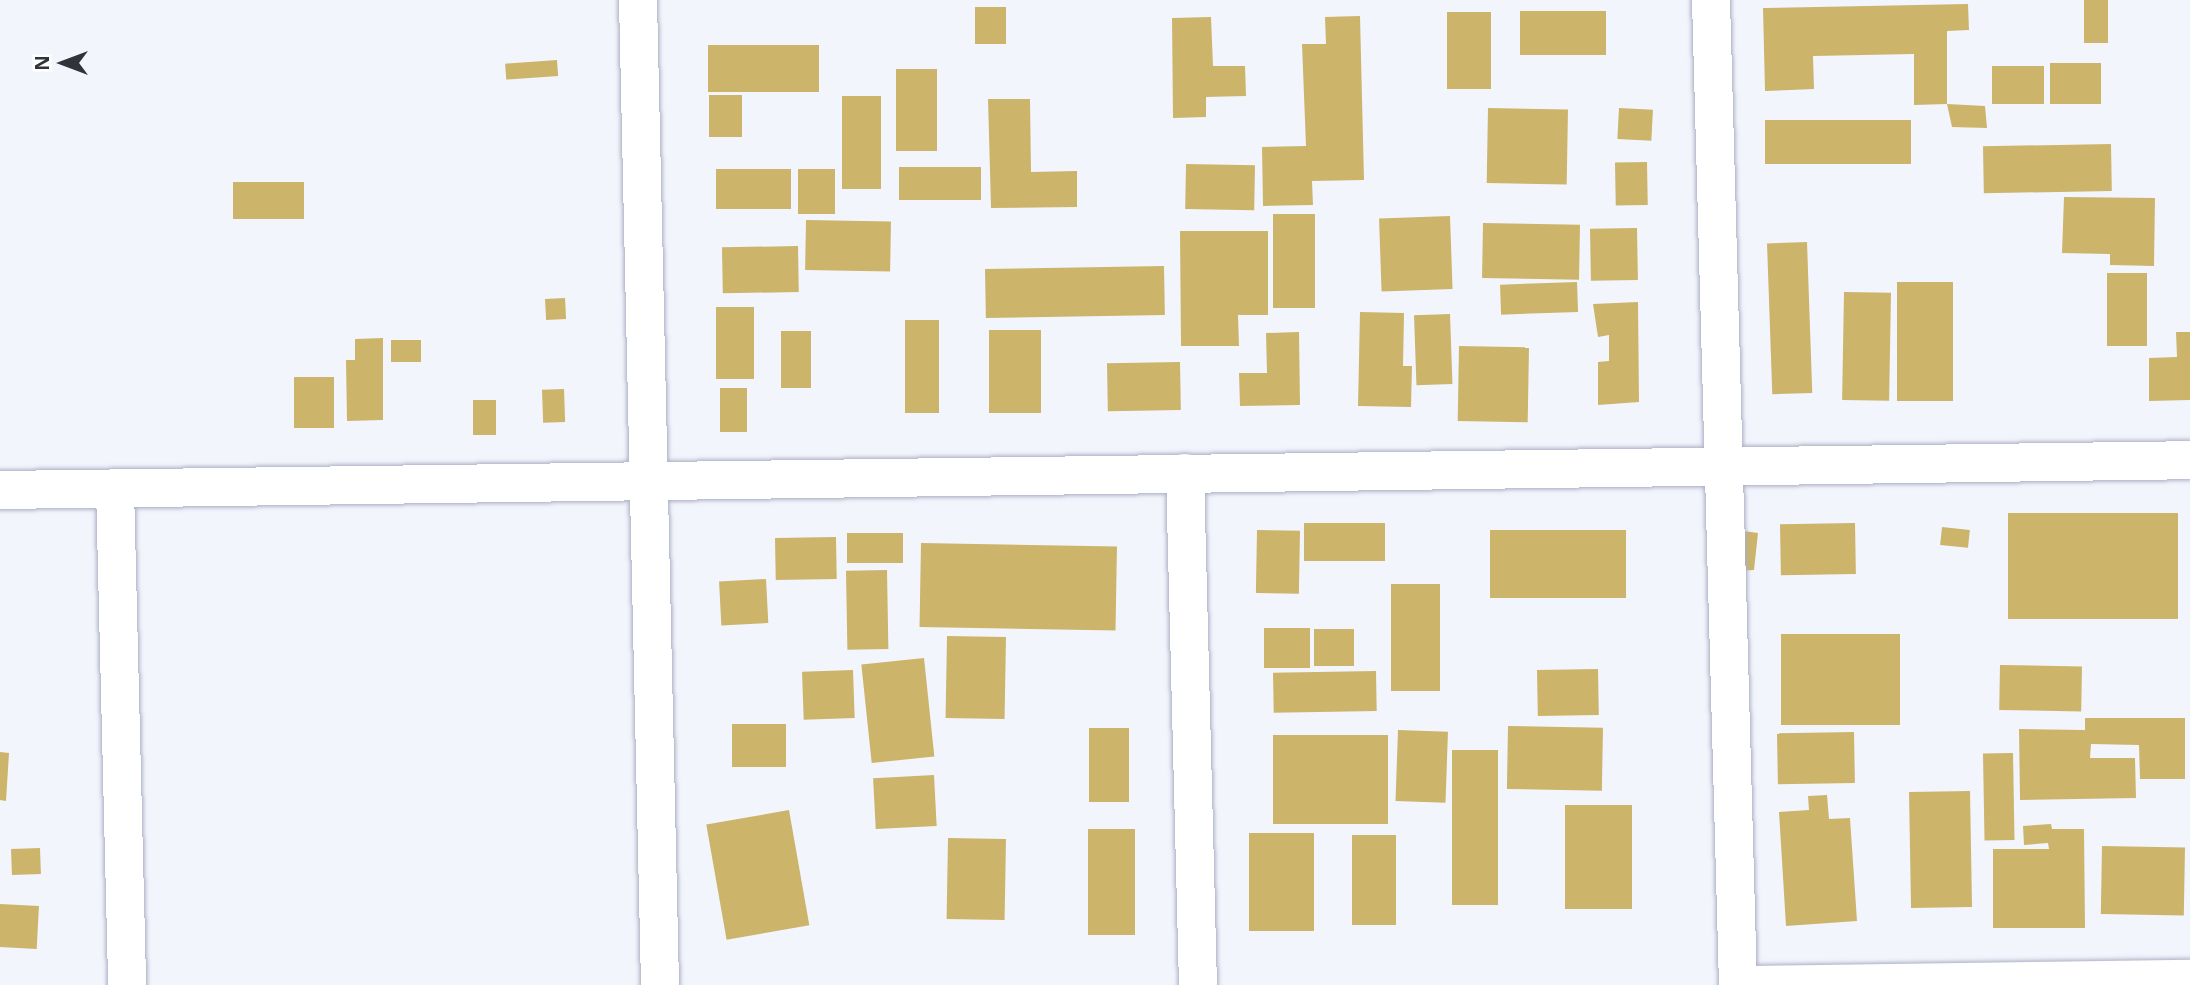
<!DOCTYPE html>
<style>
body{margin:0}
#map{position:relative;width:2190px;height:985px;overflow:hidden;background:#f3f5fd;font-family:"Noto Sans",sans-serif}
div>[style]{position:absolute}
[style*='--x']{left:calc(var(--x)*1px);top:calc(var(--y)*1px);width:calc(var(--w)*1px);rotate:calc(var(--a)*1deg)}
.building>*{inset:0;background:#ccb46b;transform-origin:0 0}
.roads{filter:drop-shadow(0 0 2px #abb0c3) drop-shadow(0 0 2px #abb0c3)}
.minor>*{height:38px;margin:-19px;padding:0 19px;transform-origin:19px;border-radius:19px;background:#fff}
span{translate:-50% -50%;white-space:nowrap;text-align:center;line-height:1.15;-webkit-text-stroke:7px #fff;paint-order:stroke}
.north{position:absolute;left:28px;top:28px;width:70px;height:70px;-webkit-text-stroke:5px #fff;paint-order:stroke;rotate:270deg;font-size:19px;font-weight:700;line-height:28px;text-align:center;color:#31333b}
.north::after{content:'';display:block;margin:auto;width:24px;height:32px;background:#31333b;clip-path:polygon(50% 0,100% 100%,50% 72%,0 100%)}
</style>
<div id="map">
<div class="building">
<i style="left:2084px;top:0;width:24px;height:43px"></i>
<i style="clip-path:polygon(1968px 4px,1969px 30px,1947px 31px,1947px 104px,1914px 105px,1914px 54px,1813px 56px,1814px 89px,1765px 91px,1763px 8px)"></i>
<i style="left:975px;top:7px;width:31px;height:37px"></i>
<i style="left:1520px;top:11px;width:86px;height:44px"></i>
<i style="left:1447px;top:12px;width:44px;height:77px"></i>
<i style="clip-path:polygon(1360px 16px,1364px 180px,1312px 181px,1313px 205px,1263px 206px,1262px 147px,1306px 146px,1302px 44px,1326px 44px,1325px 17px)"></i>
<i style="clip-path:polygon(1211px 17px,1213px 66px,1245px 66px,1246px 96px,1206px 97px,1206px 117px,1173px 118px,1172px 18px)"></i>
<i style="left:819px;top:45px;width:47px;height:111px;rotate:90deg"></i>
<i style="left:557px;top:60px;width:16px;height:52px;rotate:86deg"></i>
<i style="left:2050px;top:63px;width:51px;height:41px"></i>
<i style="left:2044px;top:66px;width:38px;height:52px;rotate:90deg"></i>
<i style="left:896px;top:69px;width:41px;height:82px"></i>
<i style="left:709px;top:95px;width:33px;height:42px"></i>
<i style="left:842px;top:96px;width:39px;height:93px"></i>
<i style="clip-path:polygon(988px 99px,1030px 99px,1031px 172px,1077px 171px,1077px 207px,991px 208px)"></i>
<i style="clip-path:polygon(1947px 104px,1985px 106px,1987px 128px,1952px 127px)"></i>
<i style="left:1488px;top:108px;width:80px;height:75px;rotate:1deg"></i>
<i style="left:1619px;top:108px;width:34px;height:31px;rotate:3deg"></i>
<i style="left:1911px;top:120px;width:44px;height:146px;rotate:90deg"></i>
<i style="left:2111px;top:144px;width:47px;height:128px;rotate:89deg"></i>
<i style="left:1647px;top:162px;width:43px;height:32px;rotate:89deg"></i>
<i style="left:1186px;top:164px;width:69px;height:45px;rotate:1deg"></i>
<i style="left:981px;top:167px;width:33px;height:82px;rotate:90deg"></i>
<i style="left:716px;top:169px;width:75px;height:40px"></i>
<i style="left:798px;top:169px;width:37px;height:45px"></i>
<i style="left:233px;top:182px;width:71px;height:37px"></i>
<i style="clip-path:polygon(2064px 197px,2155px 198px,2154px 266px,2110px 265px,2110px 254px,2062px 253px)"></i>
<i style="left:1273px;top:214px;width:42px;height:94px"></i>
<i style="left:1450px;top:216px;width:73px;height:71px;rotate:88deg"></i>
<i style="left:806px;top:220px;width:85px;height:50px;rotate:1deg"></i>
<i style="left:1483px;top:223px;width:97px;height:55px;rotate:1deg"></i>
<i style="left:1637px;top:228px;width:52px;height:47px;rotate:89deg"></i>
<i style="clip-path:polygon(1180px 231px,1268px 231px,1268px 315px,1238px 315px,1239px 346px,1181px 346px)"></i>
<i style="left:1807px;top:242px;width:151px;height:40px;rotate:88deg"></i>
<i style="left:798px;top:246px;width:46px;height:76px;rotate:89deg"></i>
<i style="left:1164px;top:266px;width:49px;height:179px;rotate:89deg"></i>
<i style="left:2107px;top:273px;width:40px;height:73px"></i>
<i style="left:1577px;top:282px;width:30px;height:77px;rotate:88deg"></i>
<i style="left:1897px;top:282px;width:56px;height:119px"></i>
<i style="left:1844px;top:292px;width:47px;height:108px;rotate:1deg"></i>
<i style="left:565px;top:298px;width:21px;height:20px;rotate:87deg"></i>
<i style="clip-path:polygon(1638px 302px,1639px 402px,1598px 405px,1598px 362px,1609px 361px,1609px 335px,1598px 337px,1593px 304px)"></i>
<i style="left:716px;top:307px;width:38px;height:72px"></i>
<i style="clip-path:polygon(1360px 312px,1404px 313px,1403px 366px,1412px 366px,1411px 407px,1358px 406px)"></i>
<i style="left:1450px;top:314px;width:70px;height:36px;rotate:88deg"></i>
<i style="left:905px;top:320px;width:34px;height:93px"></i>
<i style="left:989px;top:330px;width:52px;height:83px"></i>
<i style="left:781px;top:331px;width:30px;height:57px"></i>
<i style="clip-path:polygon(1299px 332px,1300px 405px,1240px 406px,1239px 373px,1267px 373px,1266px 333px)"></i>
<i style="clip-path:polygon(2176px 332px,2190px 332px,2190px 400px,2149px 401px,2149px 358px,2177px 357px)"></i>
<i style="clip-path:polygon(383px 338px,383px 420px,347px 421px,346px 360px,355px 360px,355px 339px)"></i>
<i style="left:391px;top:340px;width:30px;height:22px"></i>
<i style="left:1459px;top:346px;width:70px;height:75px;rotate:1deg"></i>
<i style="left:1180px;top:362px;width:48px;height:73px;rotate:89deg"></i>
<i style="left:294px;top:377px;width:40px;height:51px"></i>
<i style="left:720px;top:388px;width:27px;height:44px"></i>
<i style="left:564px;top:389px;width:33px;height:22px;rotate:88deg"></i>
<i style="left:496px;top:400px;width:35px;height:23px;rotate:90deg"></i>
<i style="left:2008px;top:513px;width:170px;height:106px"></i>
<i style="left:1304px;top:523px;width:81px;height:38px"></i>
<i style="left:1855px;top:523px;width:51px;height:75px;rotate:89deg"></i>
<i style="left:1942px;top:527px;width:28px;height:18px;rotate:6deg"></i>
<i style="left:1257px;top:530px;width:43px;height:63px;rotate:1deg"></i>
<i style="left:1626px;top:530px;width:68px;height:136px;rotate:90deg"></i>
<i style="clip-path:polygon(1736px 530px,1758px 533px,1754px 570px,1734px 571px)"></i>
<i style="left:847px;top:533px;width:56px;height:30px"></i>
<i style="left:836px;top:537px;width:42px;height:61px;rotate:89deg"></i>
<i style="left:921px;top:543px;width:196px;height:84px;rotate:1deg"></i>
<i style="left:887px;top:570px;width:79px;height:41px;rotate:89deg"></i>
<i style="left:766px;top:579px;width:44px;height:47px;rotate:87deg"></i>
<i style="left:1391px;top:584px;width:49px;height:107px"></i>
<i style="left:1264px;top:628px;width:46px;height:40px"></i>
<i style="left:1314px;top:629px;width:40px;height:37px"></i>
<i style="left:1781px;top:634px;width:119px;height:91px"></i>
<i style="left:947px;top:636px;width:59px;height:82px;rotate:1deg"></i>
<i style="left:924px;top:658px;width:99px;height:63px;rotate:84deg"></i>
<i style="left:2000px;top:665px;width:82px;height:45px;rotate:1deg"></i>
<i style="left:1598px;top:669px;width:46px;height:61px;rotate:89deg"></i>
<i style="left:853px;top:670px;width:48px;height:51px;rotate:88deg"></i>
<i style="left:1376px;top:671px;width:40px;height:103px;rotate:89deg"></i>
<i style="clip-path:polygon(2085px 718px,2185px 718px,2185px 779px,2140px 779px,2139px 745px,2091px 744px,2090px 758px,2135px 758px,2136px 798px,2020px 800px,2019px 729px,2085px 730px)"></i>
<i style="left:732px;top:724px;width:54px;height:43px"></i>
<i style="left:1508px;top:726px;width:95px;height:63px;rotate:1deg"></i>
<i style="left:1089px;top:728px;width:40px;height:74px"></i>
<i style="left:1398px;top:730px;width:50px;height:71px;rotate:2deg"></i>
<i style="left:1854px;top:732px;width:51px;height:77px;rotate:89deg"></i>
<i style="left:1273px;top:735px;width:115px;height:89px"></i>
<i style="left:1452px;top:750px;width:46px;height:155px"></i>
<i style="clip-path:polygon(0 752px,9px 753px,6px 801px,0 800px)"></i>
<i style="left:2013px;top:753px;width:87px;height:30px;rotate:89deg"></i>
<i style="left:934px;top:775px;width:51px;height:61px;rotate:87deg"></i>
<i style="left:1970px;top:791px;width:116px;height:61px;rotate:89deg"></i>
<i style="clip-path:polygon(1827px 795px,1829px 819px,1850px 818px,1857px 921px,1786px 926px,1779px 812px,1809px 810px,1808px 796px)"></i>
<i style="left:1565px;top:805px;width:67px;height:104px"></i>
<i style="left:789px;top:810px;width:117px;height:84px;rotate:80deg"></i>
<i style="clip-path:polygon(2051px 824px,2052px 829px,2084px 829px,2085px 928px,1993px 928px,1993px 849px,2049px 849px,2048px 843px,2024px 845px,2023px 826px)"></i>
<i style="left:1088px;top:829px;width:47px;height:106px"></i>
<i style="left:1249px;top:833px;width:65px;height:98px"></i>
<i style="left:1352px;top:835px;width:44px;height:90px"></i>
<i style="left:948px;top:838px;width:58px;height:81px;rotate:1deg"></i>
<i style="left:2102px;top:846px;width:83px;height:68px;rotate:1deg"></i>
<i style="left:40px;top:848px;width:26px;height:29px;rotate:88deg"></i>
<i style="left:0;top:904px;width:39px;height:43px;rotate:3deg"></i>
</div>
<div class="roads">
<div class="minor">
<i style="--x:638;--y:0;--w:985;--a:88.72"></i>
<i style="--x:1711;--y:0;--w:985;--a:88.43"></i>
<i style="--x:1185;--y:473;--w:512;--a:88.55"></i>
<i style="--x:115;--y:488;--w:497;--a:88.6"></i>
<i style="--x:0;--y:490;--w:2190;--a:-0.78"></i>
<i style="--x:1749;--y:985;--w:441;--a:-0.8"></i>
</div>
</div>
<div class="north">N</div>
</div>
